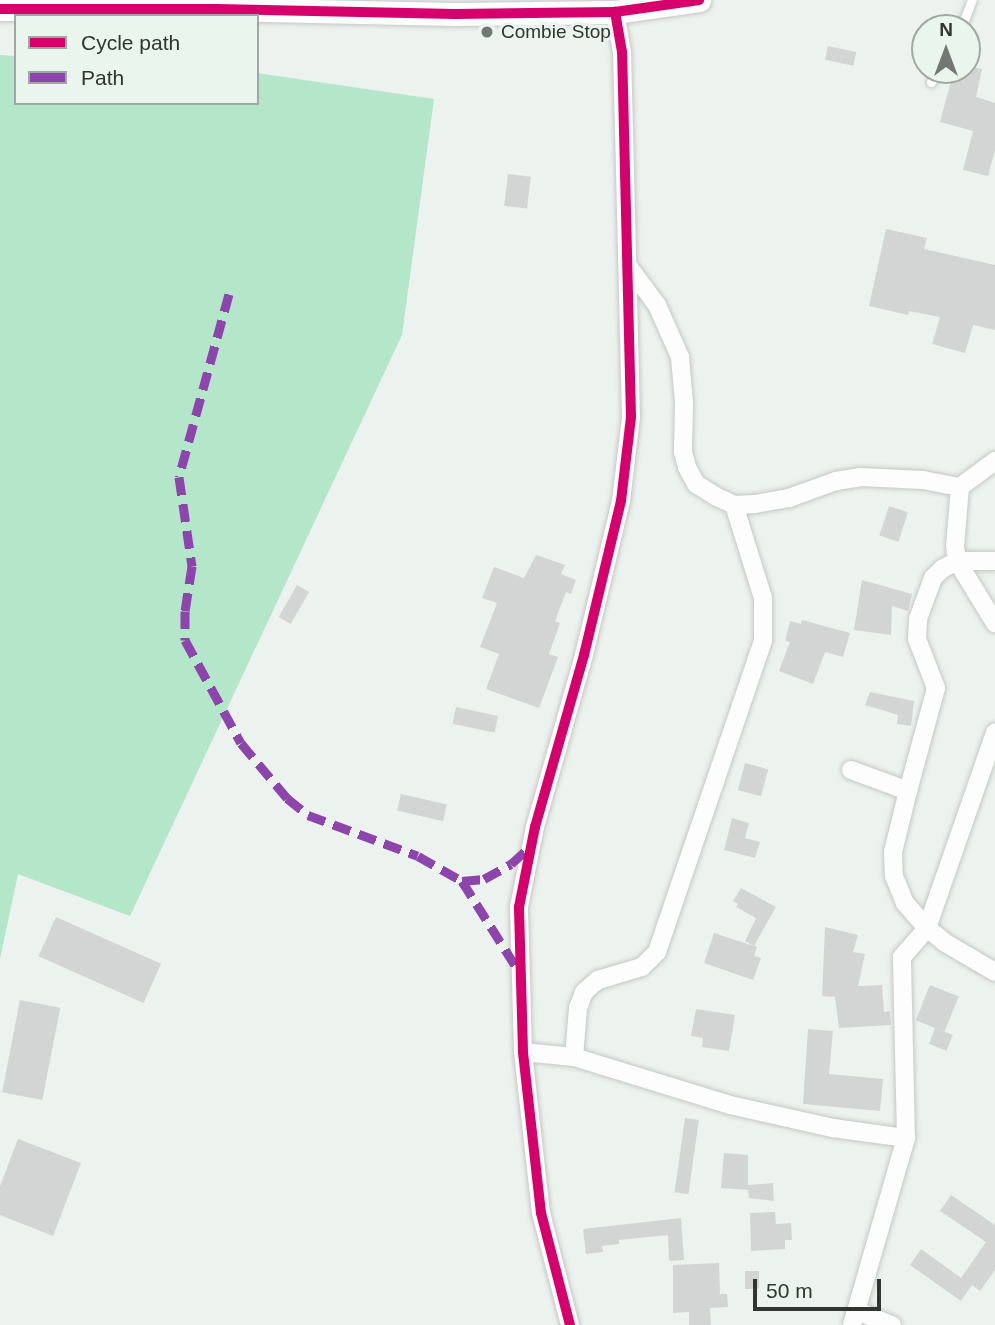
<!DOCTYPE html>
<style>
body{margin:0}
#map{position:relative;width:995px;height:1325px;overflow:hidden;background:#ecf2ee;font-family:Helvetica,sans-serif}
div>[style]{position:absolute}
[style*='--x']{left:calc(var(--x)*1px);top:calc(var(--y)*1px);width:calc(var(--w)*1px);rotate:calc(var(--a)*1deg)}
.green>*{inset:0;background:#b4e6c9}
.building>*{inset:0;background:#d3d5d5;transform-origin:0 0}
.roads{filter:drop-shadow(0 0 2px #c4c8c5) drop-shadow(0 0 2px #c4c8c5)}
.service>*{height:9px;margin:-4.5px;padding:0 4.5px;transform-origin:4.5px;border-radius:4.5px;background:#fcfdfc}
.minor>*{height:18px;margin:-9px;padding:0 9px;transform-origin:9px;border-radius:9px;background:#fcfdfc}
.tertiary>*{height:23px;margin:-11.5px;padding:0 11.5px;transform-origin:11.5px;border-radius:11.5px;background:#fcfdfc}
.quiet>*{height:9px;margin-top:-4.5px;transform-origin:0;background:repeating-linear-gradient(90deg,#8e44ad 0 18px,transparent 0 27px)}
.cycleway>*{height:10px;margin:-5px;padding:0 5px;transform-origin:5px;border-radius:5px;background:#d6006c}
.dots>*{width:19px;height:19px;translate:-50% -50%;box-sizing:border-box;border:4px solid #e9f5ed;border-radius:50%}
span{translate:-50% -50%;white-space:nowrap;text-align:center;line-height:1.15;-webkit-text-stroke:6px #e9f5ed;paint-order:stroke}
.poi-label{font-size:19px;color:#313532}
.left{translate:0 -50%;text-align:left}
.legend{position:absolute;left:14px;top:14px;width:245px;height:91px;box-sizing:border-box;background:#e9f5ed;border:2px solid #9fa8a2;margin:0;padding:9px 12px;list-style:none;font-size:21px;color:#313532}
.legend li{display:flex;align-items:center;gap:14px;height:35px}
.legend b{width:35px;border:2px solid #9fa8a2}
.north{position:absolute;left:911px;top:14px;width:70px;height:70px;box-sizing:border-box;background:#e9f5ed;border:2px solid #9fa8a2;border-radius:50%;rotate:0deg;font-size:19px;font-weight:700;line-height:28px;text-align:center;color:#313532}
.north::after{content:'';display:block;margin:auto;width:24px;height:32px;background:#727774;clip-path:polygon(50% 0,100% 100%,50% 72%,0 100%)}
.scale{position:absolute;left:753px;top:1279px;width:128px;height:32px;box-sizing:border-box;border:4px solid #313532;border-top:0;padding-left:9px;font-size:21px;line-height:24px;white-space:nowrap;color:#313532;-webkit-text-stroke:5px #e9f5ed;paint-order:stroke}
</style>
<div id="map">
<div class="green">
<i style="clip-path:polygon(0 55px,16px 56px,16px 103px,257px 103px,257px 73px,434px 99px,402px 335px,130px 916px,18px 874px,0 959px)"></i>
</div>
<div class="building">
<i style="left:828px;top:46px;width:29px;height:14px;rotate:12deg"></i>
<i style="clip-path:polygon(967px 66px,982px 69px,976px 97px,995px 103px,995px 150px,988px 176px,963px 170px,973px 131px,940px 122px,954px 70px,967px 70px)"></i>
<i style="left:508px;top:174px;width:23px;height:32px;rotate:7deg"></i>
<i style="clip-path:polygon(886px 229px,927px 238px,924px 249px,995px 265px,995px 330px,973px 325px,965px 353px,932px 344px,940px 317px,909px 311px,908px 315px,869px 306px)"></i>
<i style="left:889px;top:506px;width:20px;height:31px;rotate:18deg"></i>
<i style="clip-path:polygon(536px 555px,565px 565px,561px 574px,576px 580px,571px 594px,566px 592px,555px 621px,560px 623px,549px 654px,558px 657px,539px 708px,486px 689px,499px 654px,480px 647px,497px 603px,482px 598px,494px 567px,524px 578px)"></i>
<i style="clip-path:polygon(862px 580px,912px 594px,908px 611px,892px 606px,891px 635px,854px 630px)"></i>
<i style="left:297px;top:585px;width:14px;height:37px;rotate:30deg"></i>
<i style="clip-path:polygon(802px 620px,850px 633px,843px 657px,825px 652px,813px 684px,779px 671px,790px 642px,785px 641px,790px 621px,801px 624px)"></i>
<i style="clip-path:polygon(870px 692px,914px 701px,911px 726px,897px 724px,898px 715px,865px 705px)"></i>
<i style="left:456px;top:707px;width:43px;height:17px;rotate:12deg"></i>
<i style="left:745px;top:763px;width:24px;height:28px;rotate:15deg"></i>
<i style="left:401px;top:794px;width:47px;height:17px;rotate:13deg"></i>
<i style="clip-path:polygon(732px 818px,749px 823px,745px 838px,760px 842px,755px 858px,724px 850px)"></i>
<i style="clip-path:polygon(741px 888px,776px 907px,754px 946px,745px 941px,756px 918px,736px 907px,738px 904px,733px 901px)"></i>
<i style="left:56px;top:917px;width:115px;height:43px;rotate:24deg"></i>
<i style="clip-path:polygon(825px 927px,858px 935px,853px 952px,865px 954px,858px 986px,882px 985px,884px 1012px,890px 1011px,891px 1025px,839px 1028px,835px 997px,822px 996px)"></i>
<i style="clip-path:polygon(714px 933px,757px 947px,754px 956px,761px 958px,753px 980px,704px 963px)"></i>
<i style="left:930px;top:985px;width:31px;height:38px;rotate:22deg"></i>
<i style="left:20px;top:1000px;width:41px;height:94px;rotate:11deg"></i>
<i style="clip-path:polygon(696px 1009px,735px 1015px,729px 1051px,702px 1047px,703px 1038px,691px 1036px)"></i>
<i style="left:935px;top:1028px;width:19px;height:17px;rotate:21deg"></i>
<i style="clip-path:polygon(808px 1029px,833px 1031px,829px 1074px,883px 1079px,880px 1111px,803px 1104px)"></i>
<i style="left:685px;top:1118px;width:14px;height:75px;rotate:8deg"></i>
<i style="clip-path:polygon(18px 1139px,81px 1163px,53px 1236px,0 1215px,0 1186px)"></i>
<i style="clip-path:polygon(724px 1153px,748px 1155px,748px 1185px,773px 1183px,774px 1201px,749px 1198px,748px 1190px,721px 1188px)"></i>
<i style="clip-path:polygon(951px 1195px,995px 1225px,995px 1270px,980px 1291px,972px 1285px,961px 1301px,910px 1265px,921px 1249px,961px 1278px,986px 1242px,940px 1211px)"></i>
<i style="clip-path:polygon(775px 1212px,776px 1224px,791px 1223px,792px 1240px,785px 1240px,785px 1249px,751px 1251px,750px 1213px)"></i>
<i style="clip-path:polygon(681px 1218px,684px 1260px,669px 1261px,668px 1235px,619px 1240px,619px 1244px,602px 1246px,603px 1252px,586px 1254px,583px 1229px)"></i>
<i style="clip-path:polygon(719px 1263px,720px 1294px,727px 1294px,728px 1307px,710px 1308px,711px 1325px,689px 1325px,689px 1312px,673px 1313px,673px 1265px)"></i>
<i style="left:759px;top:1271px;width:18px;height:14px;rotate:90deg"></i>
</div>
<div class="roads">
<div class="service">
<i style="--x:961;--y:28;--w:30;--a:-69"></i>
<i style="--x:931;--y:82;--w:15;--a:-53"></i>
</div>
<div class="minor">
<i style="--x:628;--y:266;--w:49;--a:53.4"></i>
<i style="--x:657;--y:305;--w:57;--a:66.1"></i>
<i style="--x:680;--y:357;--w:46;--a:85"></i>
<i style="--x:684;--y:403;--w:49;--a:91.2"></i>
<i style="--x:683;--y:452;--w:16;--a:75"></i>
<i style="--x:687;--y:467;--w:19;--a:62"></i>
<i style="--x:696;--y:484;--w:22;--a:32"></i>
<i style="--x:715;--y:496;--w:21;--a:25"></i>
<i style="--x:734;--y:505;--w:21;--a:-3"></i>
<i style="--x:755;--y:504;--w:35;--a:-10"></i>
<i style="--x:789;--y:498;--w:50;--a:-19.9"></i>
<i style="--x:836;--y:481;--w:24;--a:-9"></i>
<i style="--x:860;--y:477;--w:63;--a:2.7"></i>
<i style="--x:923;--y:480;--w:38;--a:11"></i>
<i style="--x:960;--y:487;--w:44;--a:-36.6"></i>
<i style="--x:960;--y:487;--w:59;--a:94.8"></i>
<i style="--x:955;--y:546;--w:15;--a:82"></i>
<i style="--x:957;--y:561;--w:73;--a:58.5"></i>
<i style="--x:851;--y:770;--w:61;--a:20.2"></i>
<i style="--x:908;--y:791;--w:107;--a:-74.8"></i>
<i style="--x:936;--y:688;--w:53;--a:-111.2"></i>
<i style="--x:917;--y:639;--w:20;--a:-87"></i>
<i style="--x:918;--y:619;--w:44;--a:-69.9"></i>
<i style="--x:933;--y:578;--w:13;--a:-45"></i>
<i style="--x:942;--y:569;--w:17;--a:-28"></i>
<i style="--x:957;--y:561;--w:38;--a:0"></i>
<i style="--x:908;--y:791;--w:63;--a:103.8"></i>
<i style="--x:893;--y:852;--w:24;--a:88"></i>
<i style="--x:894;--y:876;--w:29;--a:68"></i>
<i style="--x:905;--y:903;--w:33;--a:49"></i>
<i style="--x:927;--y:928;--w:207;--a:-70.8"></i>
<i style="--x:523;--y:1052;--w:51;--a:5.6"></i>
<i style="--x:574;--y:1057;--w:163;--a:17.1"></i>
<i style="--x:730;--y:1105;--w:106;--a:12.6"></i>
<i style="--x:833;--y:1128;--w:74;--a:7.8"></i>
<i style="--x:574;--y:1057;--w:49;--a:-85.3"></i>
<i style="--x:578;--y:1008;--w:17;--a:-69"></i>
<i style="--x:584;--y:992;--w:18;--a:-41"></i>
<i style="--x:598;--y:980;--w:46;--a:-16.5"></i>
<i style="--x:642;--y:967;--w:21;--a:-45"></i>
<i style="--x:657;--y:952;--w:329;--a:-71.2"></i>
<i style="--x:763;--y:641;--w:43;--a:-90"></i>
<i style="--x:763;--y:598;--w:97;--a:-107.3"></i>
<i style="--x:857;--y:1311;--w:38;--a:22"></i>
<i style="--x:570;--y:1325;--w:116;--a:-104.5"></i>
<i style="--x:541;--y:1213;--w:162;--a:-96.4"></i>
<i style="--x:523;--y:1052;--w:145;--a:-91.6"></i>
<i style="--x:519;--y:907;--w:82;--a:-78.7"></i>
<i style="--x:535;--y:827;--w:179;--a:-74.1"></i>
<i style="--x:584;--y:655;--w:158;--a:-76.5"></i>
<i style="--x:621;--y:501;--w:85;--a:-83.2"></i>
<i style="--x:631;--y:417;--w:365;--a:-91.4"></i>
<i style="--x:622;--y:52;--w:41;--a:-99.9"></i>
<i style="--x:852;--y:1325;--w:195;--a:-73.9"></i>
<i style="--x:906;--y:1138;--w:181;--a:-91.3"></i>
<i style="--x:902;--y:957;--w:38;--a:-49"></i>
<i style="--x:927;--y:928;--w:22;--a:39"></i>
<i style="--x:944;--y:942;--w:59;--a:30.5"></i>
</div>
<div class="tertiary">
<i style="--x:0;--y:9;--w:217;--a:0"></i>
<i style="--x:217;--y:9;--w:238;--a:1.2"></i>
<i style="--x:455;--y:14;--w:160;--a:-0.7"></i>
<i style="--x:615;--y:12;--w:85;--a:-8.1"></i>
</div>
</div>
<div class="quiet">
<i style="--x:229;--y:294;--w:190;--a:105.3"></i>
<i style="--x:179;--y:477;--w:90;--a:81.7"></i>
<i style="--x:192;--y:566;--w:46;--a:98.8"></i>
<i style="--x:185;--y:611;--w:29;--a:90"></i>
<i style="--x:185;--y:640;--w:117;--a:61.5"></i>
<i style="--x:241;--y:743;--w:72;--a:50.1"></i>
<i style="--x:287;--y:798;--w:27;--a:39"></i>
<i style="--x:308;--y:815;--w:117;--a:20.4"></i>
<i style="--x:418;--y:856;--w:51;--a:29.6"></i>
<i style="--x:462;--y:881;--w:22;--a:-5"></i>
<i style="--x:484;--y:879;--w:31;--a:-29"></i>
<i style="--x:511;--y:864;--w:24;--a:-42"></i>
<i style="--x:462;--y:881;--w:105;--a:57.8"></i>
</div>
<div class="cycleway">
<i style="--x:0;--y:9;--w:217;--a:0"></i>
<i style="--x:217;--y:9;--w:238;--a:1.2"></i>
<i style="--x:455;--y:14;--w:160;--a:-0.7"></i>
<i style="--x:615;--y:12;--w:85;--a:-8.1"></i>
<i style="--x:570;--y:1325;--w:116;--a:-104.5"></i>
<i style="--x:541;--y:1213;--w:162;--a:-96.4"></i>
<i style="--x:523;--y:1052;--w:145;--a:-91.6"></i>
<i style="--x:519;--y:907;--w:82;--a:-78.7"></i>
<i style="--x:535;--y:827;--w:179;--a:-74.1"></i>
<i style="--x:584;--y:655;--w:158;--a:-76.5"></i>
<i style="--x:621;--y:501;--w:85;--a:-83.2"></i>
<i style="--x:631;--y:417;--w:365;--a:-91.4"></i>
<i style="--x:622;--y:52;--w:41;--a:-99.9"></i>
</div>
<div class="dots">
<i style="left:487px;top:32px;background:#727774"></i>
</div>
<div class="poi-label">
<span class="left" style="left:501px;top:32px">Combie Stop</span>
</div>
<ul class="legend">
<li><b style="height:9px;background:#d6006c"></b>Cycle path</li>
<li><b style="height:9px;background:#8e44ad"></b>Path</li>
</ul>
<div class="north">N</div>
<div class="scale">50 m</div>
</div>
